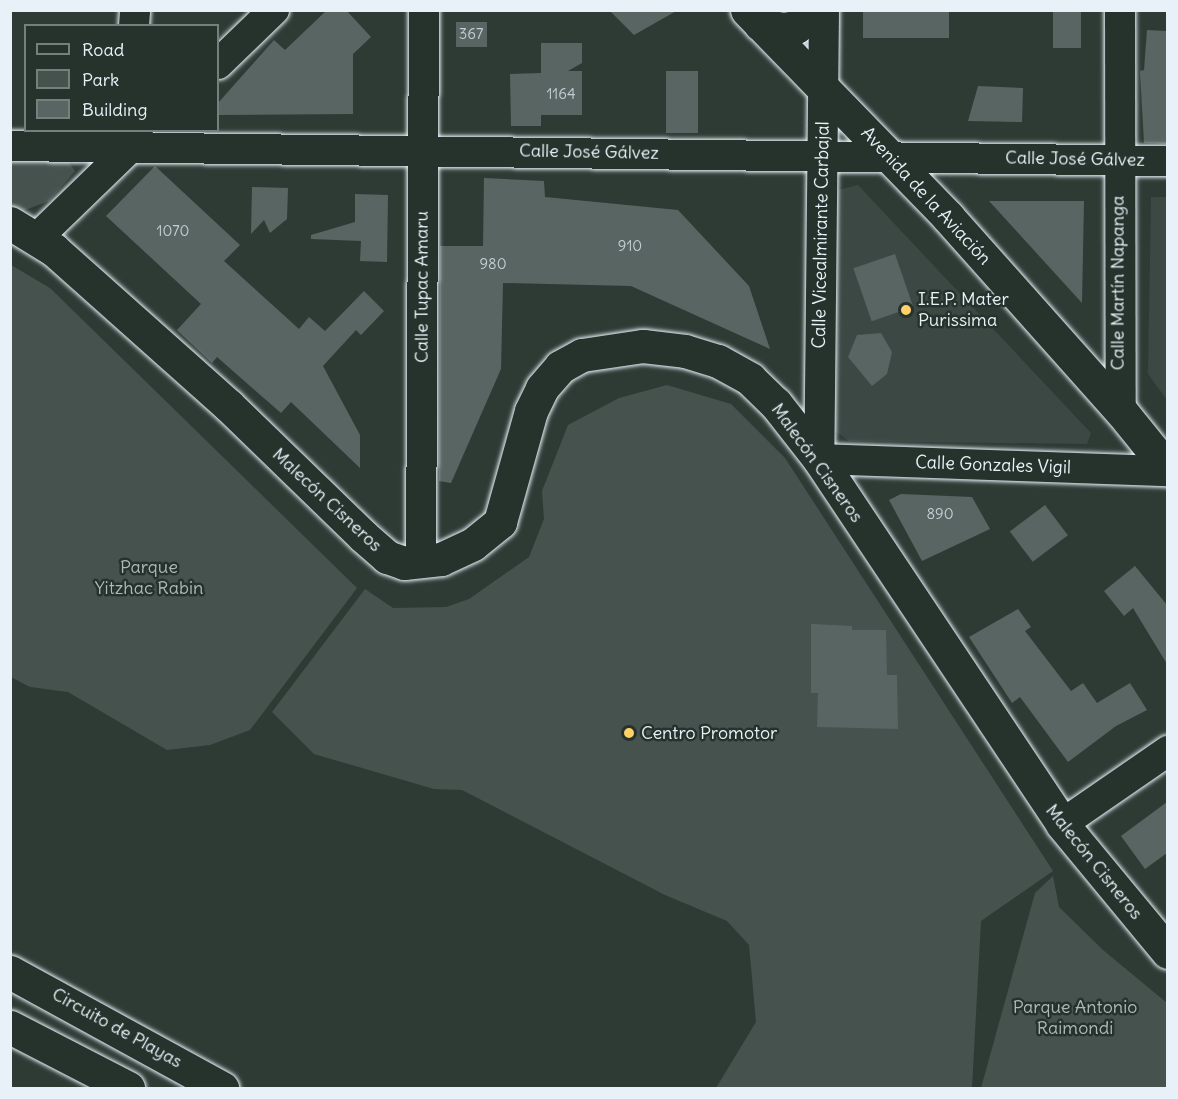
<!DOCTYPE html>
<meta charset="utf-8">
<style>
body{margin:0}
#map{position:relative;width:1178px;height:1099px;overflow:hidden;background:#2e3b35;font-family:Delius,sans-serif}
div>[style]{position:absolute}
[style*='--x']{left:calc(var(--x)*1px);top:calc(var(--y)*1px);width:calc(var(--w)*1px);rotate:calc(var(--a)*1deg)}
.built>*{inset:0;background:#3b4843}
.green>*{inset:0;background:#45524e}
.building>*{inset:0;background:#596563;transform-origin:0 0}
.roads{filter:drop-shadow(0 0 2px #e8f1f8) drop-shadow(0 0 2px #e8f1f8)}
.minor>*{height:30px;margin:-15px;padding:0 15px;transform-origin:15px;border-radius:15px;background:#26332d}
.tertiary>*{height:33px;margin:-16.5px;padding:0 16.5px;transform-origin:16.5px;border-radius:16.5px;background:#26332d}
.secondary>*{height:33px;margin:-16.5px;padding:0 16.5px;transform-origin:16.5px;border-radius:16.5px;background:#26332d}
.trunk>*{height:33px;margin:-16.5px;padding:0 16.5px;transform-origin:16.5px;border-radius:16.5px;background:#26332d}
.dots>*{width:16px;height:16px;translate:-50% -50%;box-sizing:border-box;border:3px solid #26332d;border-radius:50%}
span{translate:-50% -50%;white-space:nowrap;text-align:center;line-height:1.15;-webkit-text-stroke:5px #26332d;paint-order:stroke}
.number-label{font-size:15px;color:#c4ced3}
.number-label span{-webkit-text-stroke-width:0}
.street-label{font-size:18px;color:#e8f1f8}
.poi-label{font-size:18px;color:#e8f1f8}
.left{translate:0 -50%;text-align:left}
.park-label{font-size:18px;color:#afb9bc}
.frame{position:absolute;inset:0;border:12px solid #e8f1f8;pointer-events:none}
.legend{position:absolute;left:24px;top:24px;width:195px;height:108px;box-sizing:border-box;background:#26332d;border:2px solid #747f7e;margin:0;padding:8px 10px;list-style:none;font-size:18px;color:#e8f1f8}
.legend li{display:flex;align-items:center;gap:12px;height:30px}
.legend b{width:30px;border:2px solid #747f7e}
</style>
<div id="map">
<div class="built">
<i style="clip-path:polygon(858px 185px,1091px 433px,1087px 444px,849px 441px,835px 431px,838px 190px)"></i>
<i style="clip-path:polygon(1151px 197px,1167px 197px,1167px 400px,1148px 374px)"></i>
</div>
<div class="green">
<i style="clip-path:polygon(10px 161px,68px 161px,75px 171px,49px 201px,17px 213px,11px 209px)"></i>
<i style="clip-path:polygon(11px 265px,50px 288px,357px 588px,250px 730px,210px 745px,167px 750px,68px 692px,30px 687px,11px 677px)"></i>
<i style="clip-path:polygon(667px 385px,731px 404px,785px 458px,1053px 871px,981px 921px,972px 1088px,716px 1088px,756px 1022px,749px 945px,727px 921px,665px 895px,462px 790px,434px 789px,314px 754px,272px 712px,365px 589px,393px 608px,446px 607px,469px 599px,529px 557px,544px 519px,542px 491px,568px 425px,619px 398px)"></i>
<i style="clip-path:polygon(1053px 876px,1059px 907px,1103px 950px,1167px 1003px,1167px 1088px,981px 1088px,1035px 893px)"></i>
</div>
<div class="building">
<i style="clip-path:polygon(327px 10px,346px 10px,371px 37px,353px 54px,353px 114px,218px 115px,218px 103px,274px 40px,285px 50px)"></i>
<i style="clip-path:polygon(609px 10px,678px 10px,634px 35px)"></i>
<i style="left:863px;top:10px;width:86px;height:28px"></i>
<i style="left:1053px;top:10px;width:28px;height:38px"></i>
<i style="left:456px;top:22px;width:31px;height:25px"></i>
<i style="clip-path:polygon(1147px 30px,1167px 31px,1167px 144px,1144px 143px,1140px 71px,1144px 70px)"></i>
<i style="clip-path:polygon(541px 43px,582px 43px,582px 63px,568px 71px,582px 71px,582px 115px,541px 115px,541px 126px,511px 126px,510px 74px,541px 73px)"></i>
<i style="left:666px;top:71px;width:32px;height:62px"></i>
<i style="clip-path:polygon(978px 86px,1023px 88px,1022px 122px,968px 121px)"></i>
<i style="clip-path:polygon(155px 166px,240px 245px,224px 261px,299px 329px,309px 317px,325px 331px,364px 291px,384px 311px,361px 335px,356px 330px,323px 366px,360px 435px,360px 468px,291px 402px,281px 413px,217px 357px,212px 363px,177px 330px,201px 304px,106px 216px)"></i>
<i style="clip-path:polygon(484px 178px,544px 181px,545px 197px,678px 210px,749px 286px,770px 349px,631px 286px,503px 283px,501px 369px,451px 483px,439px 481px,440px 246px,483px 246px)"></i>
<i style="clip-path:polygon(252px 187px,288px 188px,287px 219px,270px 233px,264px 220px,251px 234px)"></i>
<i style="clip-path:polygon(355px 194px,388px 195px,387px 262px,360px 261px,361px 241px,311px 239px,311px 235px,355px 222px)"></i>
<i style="clip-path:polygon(989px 201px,1084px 201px,1082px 303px)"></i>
<i style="left:895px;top:254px;width:56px;height:44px;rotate:71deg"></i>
<i style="clip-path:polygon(881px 333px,892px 352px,887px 374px,872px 386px,848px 357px,857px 335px)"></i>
<i style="clip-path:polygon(901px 494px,972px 497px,990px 529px,922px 561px,889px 500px)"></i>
<i style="left:1045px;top:505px;width:38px;height:44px;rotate:53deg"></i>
<i style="clip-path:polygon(1135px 566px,1167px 605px,1167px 664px,1133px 608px,1124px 616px,1104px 591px)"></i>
<i style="clip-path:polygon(1018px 609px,1031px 627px,1025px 631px,1071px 691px,1083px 683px,1097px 703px,1130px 683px,1147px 710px,1116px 726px,1068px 762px,1020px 697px,1012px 703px,969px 637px)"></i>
<i style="clip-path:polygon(811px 624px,852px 626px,852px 630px,886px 630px,887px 675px,897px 675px,898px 729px,817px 727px,818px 693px,811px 693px)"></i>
<i style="clip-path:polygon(1167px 802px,1167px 853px,1145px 869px,1121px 836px)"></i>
</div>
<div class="roads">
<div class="minor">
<i style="--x:824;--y:10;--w:449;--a:90.6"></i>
<i style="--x:819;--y:459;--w:349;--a:2"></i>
<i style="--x:1120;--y:10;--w:401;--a:89.9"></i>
<i style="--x:134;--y:26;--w:16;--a:-86"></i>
<i style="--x:218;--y:64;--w:78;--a:-44"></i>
<i style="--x:10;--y:146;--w:1158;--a:0.74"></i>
<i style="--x:38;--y:237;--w:141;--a:-44.1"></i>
<i style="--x:421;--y:563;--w:553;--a:-89.69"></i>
<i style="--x:1062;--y:824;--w:129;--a:-34.6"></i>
</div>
<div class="tertiary">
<i style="--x:10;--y:223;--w:52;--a:31.5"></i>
<i style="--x:54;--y:250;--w:233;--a:41.7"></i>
<i style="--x:228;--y:405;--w:188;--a:44.1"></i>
<i style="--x:363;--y:536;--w:32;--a:41"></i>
<i style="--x:387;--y:557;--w:18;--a:19"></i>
<i style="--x:404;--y:563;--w:37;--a:-6"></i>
<i style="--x:441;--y:559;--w:35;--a:-25"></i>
<i style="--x:473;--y:544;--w:35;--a:-39"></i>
<i style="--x:500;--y:522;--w:115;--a:-74.4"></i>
<i style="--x:531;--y:411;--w:25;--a:-64"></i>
<i style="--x:542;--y:388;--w:28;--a:-49"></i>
<i style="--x:560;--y:367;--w:25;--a:-29"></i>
<i style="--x:582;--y:355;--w:62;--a:-8.4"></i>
<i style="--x:643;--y:346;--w:42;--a:6.8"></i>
<i style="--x:685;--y:351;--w:34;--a:17"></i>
<i style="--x:718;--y:361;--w:37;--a:29"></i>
<i style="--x:750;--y:379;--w:36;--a:44"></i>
<i style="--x:776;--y:404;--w:70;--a:52"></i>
<i style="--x:819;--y:459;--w:438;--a:56.3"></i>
<i style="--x:1062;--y:824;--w:166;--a:50.4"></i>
</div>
<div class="secondary">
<i style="--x:747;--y:10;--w:289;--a:45.8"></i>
<i style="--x:948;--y:217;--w:260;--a:48.3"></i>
<i style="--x:1121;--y:411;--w:75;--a:51"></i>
<i style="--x:760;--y:24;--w:23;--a:13"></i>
<i style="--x:782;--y:29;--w:14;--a:-8"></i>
<i style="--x:796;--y:27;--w:29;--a:-36"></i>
</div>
<div class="trunk">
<i style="--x:10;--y:972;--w:242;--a:28.7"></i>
<i style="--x:10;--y:1027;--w:133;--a:27.3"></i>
</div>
</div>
<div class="dots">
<i style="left:906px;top:310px;background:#ffd166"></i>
<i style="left:629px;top:733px;background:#ffd166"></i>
</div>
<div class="number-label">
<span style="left:471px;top:34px">367</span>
<span style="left:561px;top:94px">1164</span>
<span style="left:173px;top:231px">1070</span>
<span style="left:630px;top:246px">910</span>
<span style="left:493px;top:264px">980</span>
<span style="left:940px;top:514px">890</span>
</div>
<div class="street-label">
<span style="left:589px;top:152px;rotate:1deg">Calle José Gálvez</span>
<span style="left:1075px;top:159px;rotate:1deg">Calle José Gálvez</span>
<span style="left:926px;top:196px;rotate:47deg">Avenida de la Aviación</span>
<span style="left:821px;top:235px;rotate:-89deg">Calle Vicealmirante Carbajal</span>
<span style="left:1118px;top:283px;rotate:-90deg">Calle Martín Napanga</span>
<span style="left:422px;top:287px;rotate:-90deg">Calle Tupac Amaru</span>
<span style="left:817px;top:463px;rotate:54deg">Malecón Cisneros</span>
<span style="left:993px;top:465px;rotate:2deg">Calle Gonzales Vigil</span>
<span style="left:327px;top:500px;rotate:43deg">Malecón Cisneros</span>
<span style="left:1094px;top:862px;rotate:51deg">Malecón Cisneros</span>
<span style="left:117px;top:1028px;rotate:29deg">Circuito de Playas</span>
</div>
<div class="poi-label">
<span class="left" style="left:918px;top:310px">I.E.P. Mater<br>Purissima</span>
<span class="left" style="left:641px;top:733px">Centro Promotor</span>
</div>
<div class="park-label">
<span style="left:149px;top:578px">Parque<br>Yitzhac Rabin</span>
<span style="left:1075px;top:1018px">Parque Antonio<br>Raimondi</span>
</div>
<div class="frame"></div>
<ul class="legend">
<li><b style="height:8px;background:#26332d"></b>Road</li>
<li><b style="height:16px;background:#45524e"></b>Park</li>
<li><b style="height:16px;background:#596563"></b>Building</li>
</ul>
</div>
